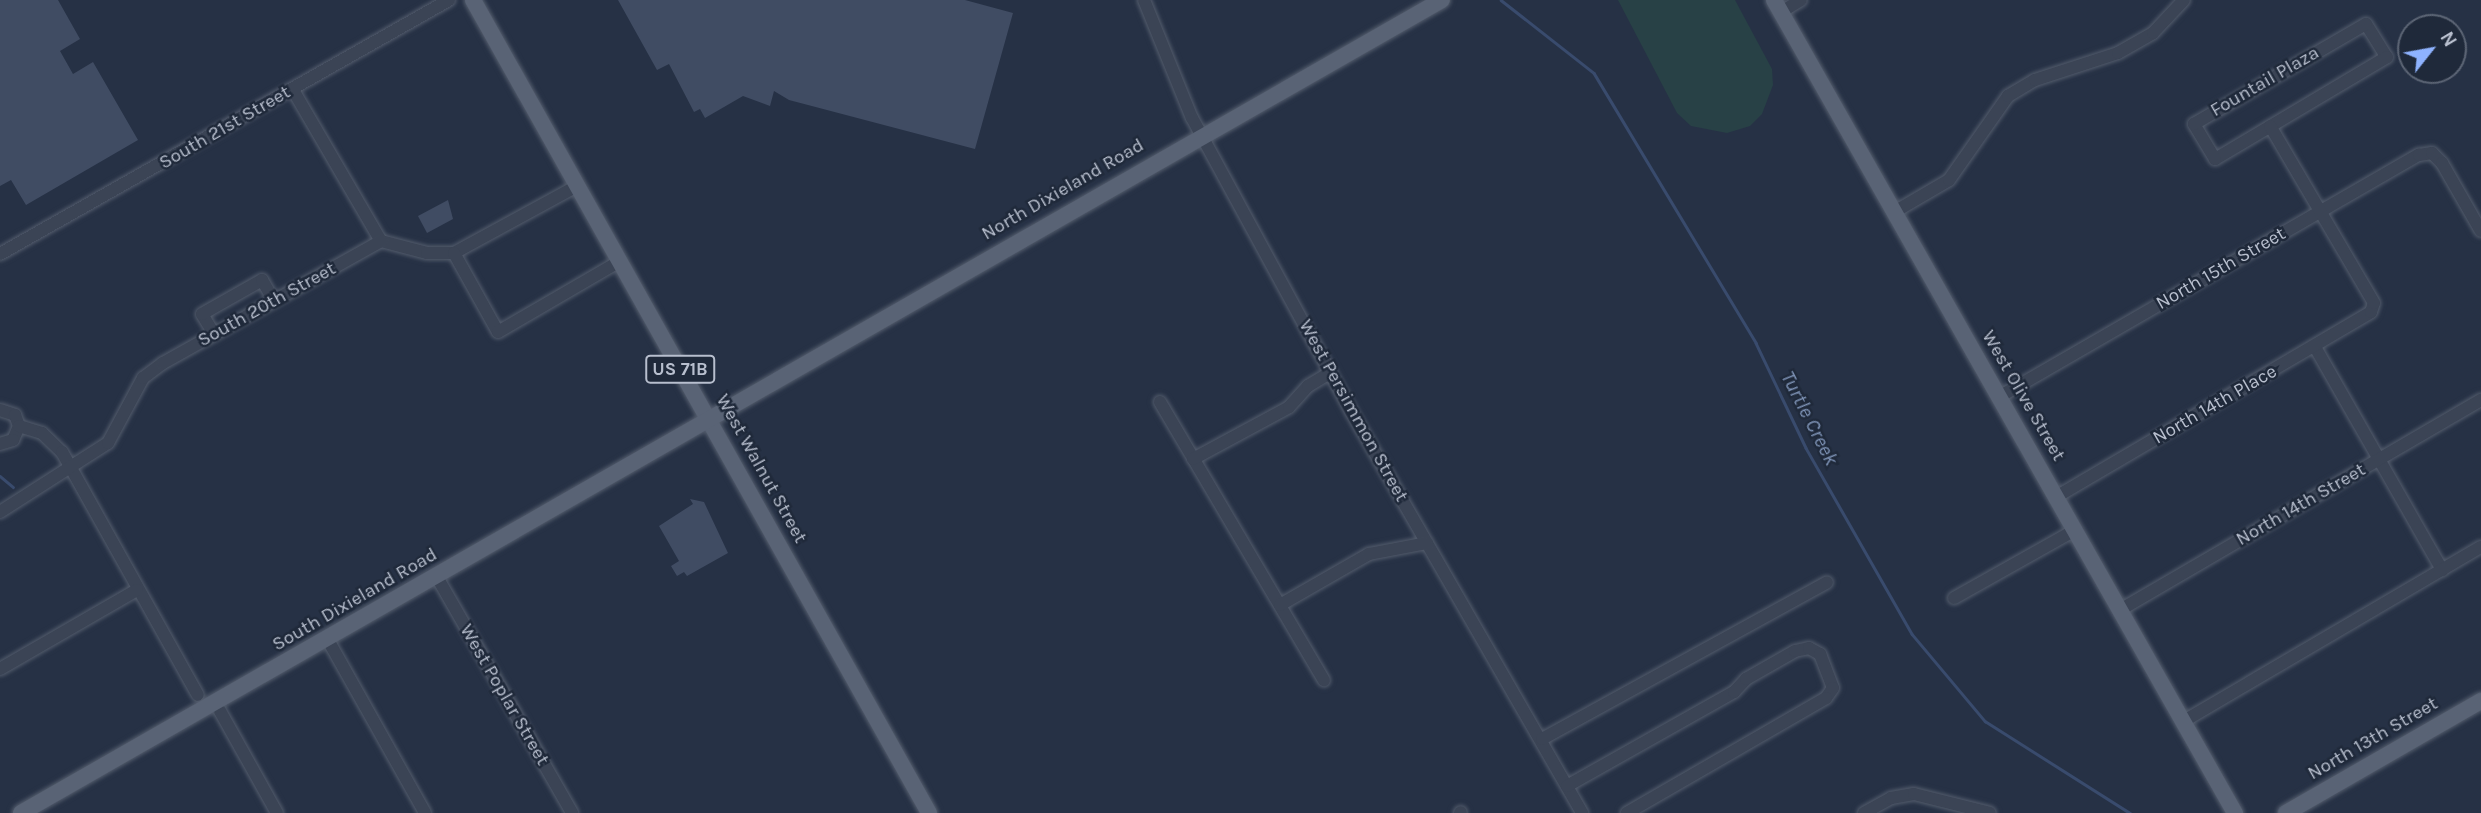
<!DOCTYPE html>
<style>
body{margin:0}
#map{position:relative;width:2481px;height:813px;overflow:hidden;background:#263145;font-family:Karla,sans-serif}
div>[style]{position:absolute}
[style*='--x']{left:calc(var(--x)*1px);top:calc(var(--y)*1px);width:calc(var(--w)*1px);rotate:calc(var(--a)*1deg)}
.green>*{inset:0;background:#284146}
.stream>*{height:2.5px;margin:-1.25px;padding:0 1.25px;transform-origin:1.25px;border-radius:1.25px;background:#394b6d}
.building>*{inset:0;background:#404c63}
.roads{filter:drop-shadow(0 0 2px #535c6c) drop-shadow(0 0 2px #535c6c)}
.minor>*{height:12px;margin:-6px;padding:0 6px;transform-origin:6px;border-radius:6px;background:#3b4455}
.major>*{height:16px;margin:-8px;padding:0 8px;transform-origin:8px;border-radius:8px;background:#596375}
span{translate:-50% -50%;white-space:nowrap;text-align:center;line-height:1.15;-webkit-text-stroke:5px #1f293a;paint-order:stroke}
.shield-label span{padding:2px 5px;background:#1f293a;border:2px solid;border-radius:5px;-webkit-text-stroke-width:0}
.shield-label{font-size:18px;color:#b8bfce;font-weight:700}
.street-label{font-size:19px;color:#b8bfce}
.water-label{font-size:21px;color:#7e93b6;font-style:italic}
.north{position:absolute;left:2397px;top:14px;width:70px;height:70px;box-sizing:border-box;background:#1f293a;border:2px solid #5c6575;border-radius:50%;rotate:59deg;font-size:19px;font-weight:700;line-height:28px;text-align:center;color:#b8bfce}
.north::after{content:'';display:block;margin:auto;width:24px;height:32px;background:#8eb2fe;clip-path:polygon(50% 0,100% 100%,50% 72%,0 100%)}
</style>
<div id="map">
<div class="green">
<i style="clip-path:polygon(1618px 0,1735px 0,1772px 69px,1773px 85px,1762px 114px,1750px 126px,1727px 133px,1691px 126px,1677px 113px)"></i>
</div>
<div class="stream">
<i style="--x:1501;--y:0;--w:118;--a:38.1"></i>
<i style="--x:1594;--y:73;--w:315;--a:59"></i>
<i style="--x:1756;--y:343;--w:116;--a:64.5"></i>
<i style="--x:1806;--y:448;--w:214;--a:60.3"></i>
<i style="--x:1912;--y:634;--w:114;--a:50"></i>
<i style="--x:1985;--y:721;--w:172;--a:32.4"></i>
<i style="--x:0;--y:476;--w:17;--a:40"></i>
</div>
<div class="building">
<i style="clip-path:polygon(0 0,58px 0,80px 39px,60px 51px,73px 74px,93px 62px,138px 140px,26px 205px,11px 180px,0 186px)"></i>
<i style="clip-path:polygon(618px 0,965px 0,1013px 13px,975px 149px,789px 100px,774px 91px,770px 106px,743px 96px,705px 118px,700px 109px,694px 112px,669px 64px,657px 70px)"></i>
<i style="clip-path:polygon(448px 200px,453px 219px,427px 233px,418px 216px)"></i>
<i style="clip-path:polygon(690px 499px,704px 502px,728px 553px,687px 576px,684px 572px,677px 576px,671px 566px,679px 561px,659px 526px,693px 504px)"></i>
</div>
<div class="roads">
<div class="minor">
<i style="--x:1144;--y:0;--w:127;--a:67.9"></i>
<i style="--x:1192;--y:118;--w:333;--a:61.5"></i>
<i style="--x:1351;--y:411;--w:464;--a:60.1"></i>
<i style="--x:1781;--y:12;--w:23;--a:-31"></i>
<i style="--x:2366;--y:24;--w:39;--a:58"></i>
<i style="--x:2387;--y:57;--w:200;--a:149.3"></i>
<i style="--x:2215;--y:159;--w:41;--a:-121"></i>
<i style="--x:2194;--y:124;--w:199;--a:-30.2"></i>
<i style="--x:293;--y:90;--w:175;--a:59.8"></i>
<i style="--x:1896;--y:211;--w:61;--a:-30.3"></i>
<i style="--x:1949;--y:180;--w:103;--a:-54.9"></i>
<i style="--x:2008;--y:96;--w:31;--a:-31"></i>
<i style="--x:2035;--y:80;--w:87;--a:-18"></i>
<i style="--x:2118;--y:53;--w:40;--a:-29.7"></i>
<i style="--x:2153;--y:33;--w:45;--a:-46.8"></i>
<i style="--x:381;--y:241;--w:48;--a:14.6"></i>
<i style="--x:427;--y:253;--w:27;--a:0"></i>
<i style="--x:454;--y:253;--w:140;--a:-28.6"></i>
<i style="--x:454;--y:253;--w:90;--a:60.9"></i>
<i style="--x:498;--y:332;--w:141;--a:-30.2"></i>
<i style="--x:0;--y:254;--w:516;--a:-29.5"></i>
<i style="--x:214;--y:334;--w:23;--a:-121"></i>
<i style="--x:202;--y:314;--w:69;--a:-29.5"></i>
<i style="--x:262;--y:280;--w:24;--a:60"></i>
<i style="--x:2315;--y:347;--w:257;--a:60.3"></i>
<i style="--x:1999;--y:397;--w:485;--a:-30"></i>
<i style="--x:2419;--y:155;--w:13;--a:-9"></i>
<i style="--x:2432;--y:153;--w:14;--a:45"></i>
<i style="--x:2442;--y:163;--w:78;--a:60.2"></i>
<i style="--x:1160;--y:402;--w:323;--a:59.5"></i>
<i style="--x:0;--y:410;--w:16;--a:18"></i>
<i style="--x:15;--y:415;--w:12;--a:70"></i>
<i style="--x:19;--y:426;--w:15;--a:113"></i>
<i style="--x:13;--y:440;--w:14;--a:163"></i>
<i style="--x:19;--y:426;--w:24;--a:17"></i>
<i style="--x:42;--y:433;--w:28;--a:44"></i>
<i style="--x:62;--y:452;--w:278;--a:60.8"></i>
<i style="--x:1193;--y:459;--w:109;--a:-28.4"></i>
<i style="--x:1289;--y:407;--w:28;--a:-48"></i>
<i style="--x:1308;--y:386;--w:26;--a:-31"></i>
<i style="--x:2056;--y:497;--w:365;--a:-30.4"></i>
<i style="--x:2371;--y:312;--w:9;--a:-72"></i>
<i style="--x:2374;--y:303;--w:205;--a:-120.4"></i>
<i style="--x:0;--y:512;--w:128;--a:-32.6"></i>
<i style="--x:108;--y:443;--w:74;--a:-61.7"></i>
<i style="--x:143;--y:378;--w:25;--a:-37"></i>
<i style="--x:163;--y:363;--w:250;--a:-29.2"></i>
<i style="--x:437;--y:577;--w:272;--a:60.2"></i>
<i style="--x:1954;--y:598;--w:139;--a:-29.3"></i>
<i style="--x:1280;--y:605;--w:103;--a:-29.8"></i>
<i style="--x:1369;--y:554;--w:59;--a:-10.7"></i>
<i style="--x:2120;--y:610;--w:418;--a:-30.2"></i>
<i style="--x:328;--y:640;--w:198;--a:60.7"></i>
<i style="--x:0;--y:669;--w:158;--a:-30"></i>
<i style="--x:220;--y:711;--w:117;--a:60.8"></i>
<i style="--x:2184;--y:721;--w:344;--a:-30.4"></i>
<i style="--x:1542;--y:739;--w:325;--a:-28.8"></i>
<i style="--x:1567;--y:786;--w:192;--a:-29.4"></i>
<i style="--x:1734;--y:692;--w:18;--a:-47"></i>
<i style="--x:1746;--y:679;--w:56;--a:-29.7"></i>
<i style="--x:1795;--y:651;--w:14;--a:-12"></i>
<i style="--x:1809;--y:648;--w:13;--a:29"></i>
<i style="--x:1820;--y:654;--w:36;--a:69"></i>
<i style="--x:1833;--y:688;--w:12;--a:125"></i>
<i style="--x:1826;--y:698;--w:230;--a:150"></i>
<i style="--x:1460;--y:813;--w:1;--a:-45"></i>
<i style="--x:1864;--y:813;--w:31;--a:-29"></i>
<i style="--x:1891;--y:798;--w:23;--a:-10"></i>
<i style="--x:1914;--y:794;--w:78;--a:14"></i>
</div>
<div class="major">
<i style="--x:473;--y:0;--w:932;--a:60.71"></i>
<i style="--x:1774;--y:0;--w:935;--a:60.45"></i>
<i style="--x:21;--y:813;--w:1637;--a:-29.78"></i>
<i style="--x:2286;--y:813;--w:225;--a:-29.9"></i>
</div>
</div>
<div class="shield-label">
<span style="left:680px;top:369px">US 71B</span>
</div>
<div class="street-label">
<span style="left:2265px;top:82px;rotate:-30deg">Fountail Plaza</span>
<span style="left:225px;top:128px;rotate:-30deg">South 21st Street</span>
<span style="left:1063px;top:190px;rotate:-30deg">North Dixieland Road</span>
<span style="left:2221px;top:269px;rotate:-30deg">North 15th Street</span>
<span style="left:267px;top:305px;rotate:-29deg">South 20th Street</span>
<span style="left:2023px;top:396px;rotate:60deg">West Olive Street</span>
<span style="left:2215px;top:405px;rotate:-30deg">North 14th Place</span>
<span style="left:1353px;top:411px;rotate:61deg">West Persimmon Street</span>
<span style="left:761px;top:469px;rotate:61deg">West Walnut Street</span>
<span style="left:2301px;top:505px;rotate:-30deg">North 14th Street</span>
<span style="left:355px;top:600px;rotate:-30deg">South Dixieland Road</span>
<span style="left:504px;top:695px;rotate:60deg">West Poplar Street</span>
<span style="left:2373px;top:739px;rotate:-30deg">North 13th Street</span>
</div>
<div class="water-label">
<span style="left:1810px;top:418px;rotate:63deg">Turtle Creek</span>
</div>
<div class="north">N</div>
</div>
